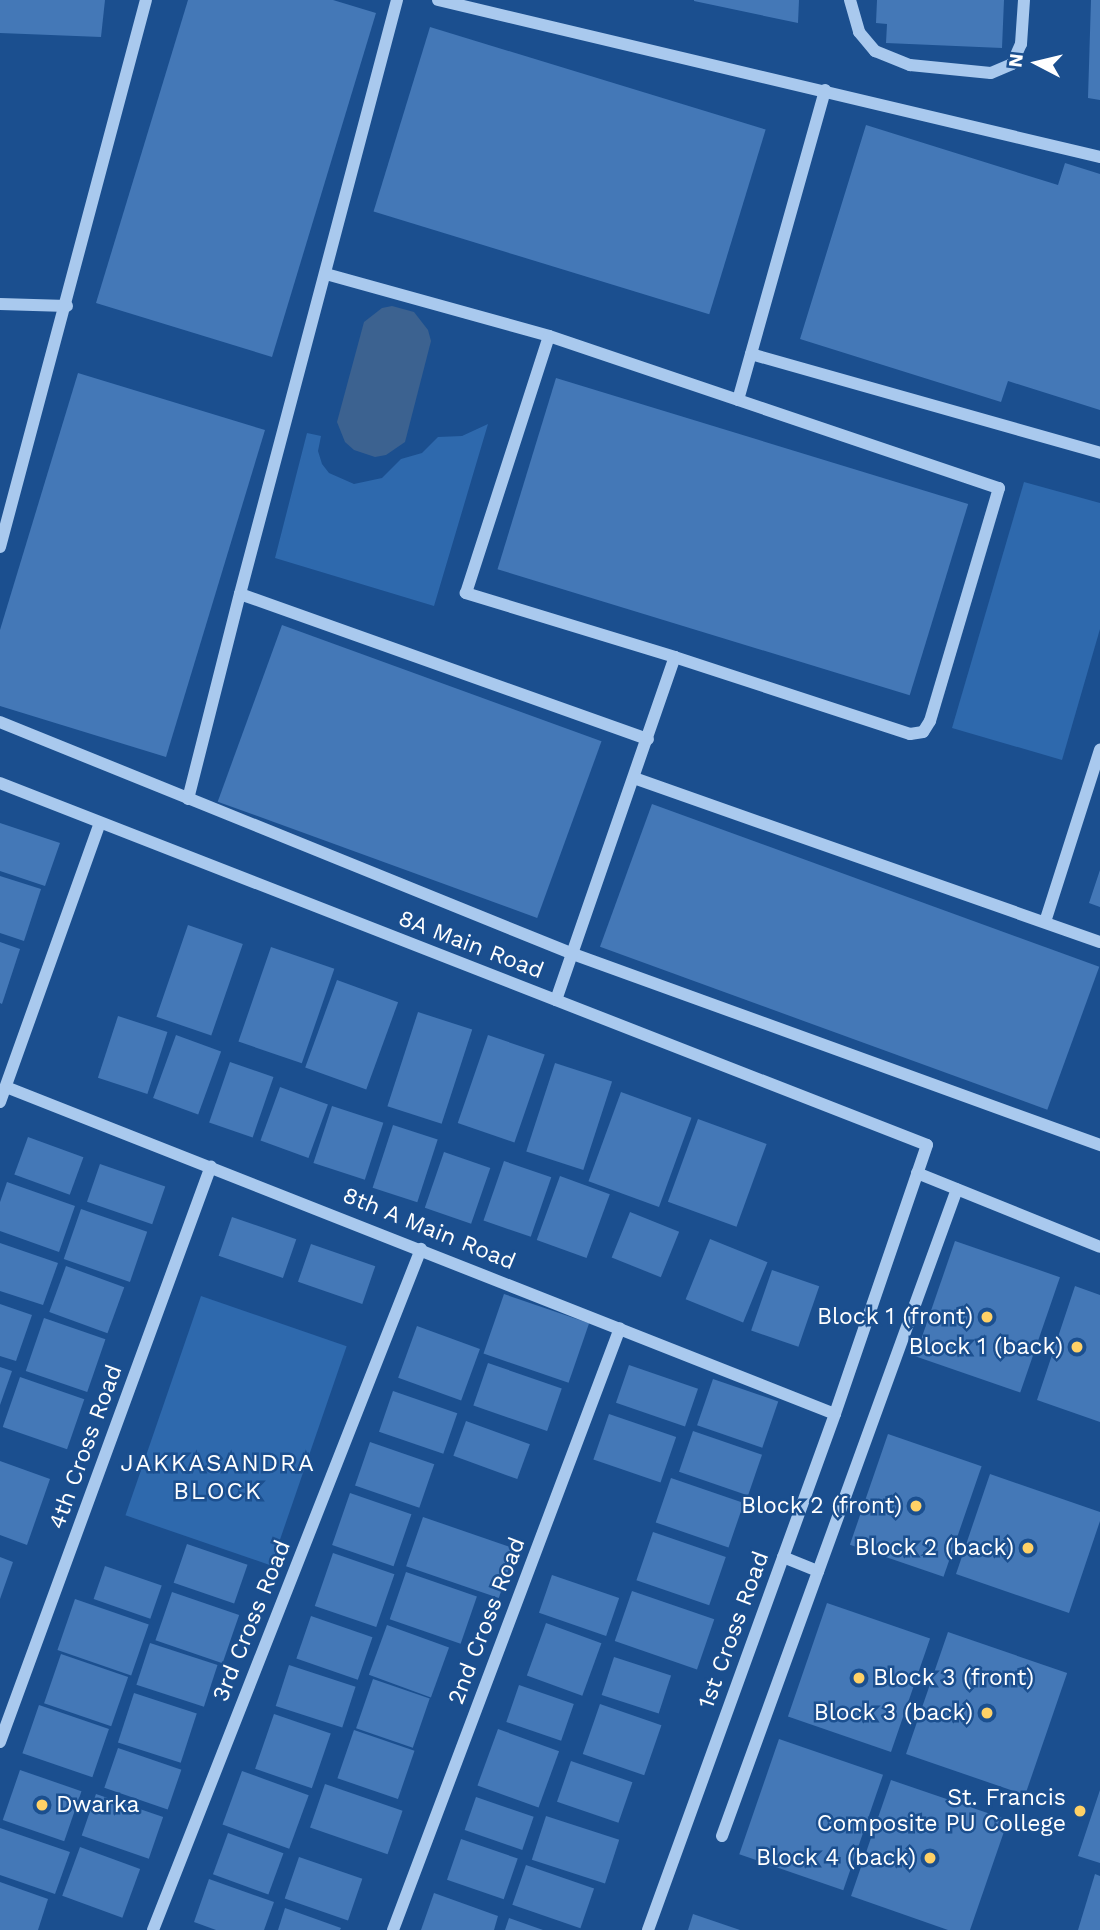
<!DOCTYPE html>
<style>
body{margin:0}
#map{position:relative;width:1100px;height:1930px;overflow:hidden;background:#1b4f8f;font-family:"Work Sans",sans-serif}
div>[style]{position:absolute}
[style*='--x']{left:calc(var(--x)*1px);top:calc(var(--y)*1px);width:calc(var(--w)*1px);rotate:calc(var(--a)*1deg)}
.green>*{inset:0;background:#2e69ad;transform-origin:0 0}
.water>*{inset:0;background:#3c6290}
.building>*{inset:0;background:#4478b7;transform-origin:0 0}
.minor>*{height:12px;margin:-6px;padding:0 6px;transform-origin:6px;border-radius:6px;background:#a9c9ee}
.dots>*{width:19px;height:19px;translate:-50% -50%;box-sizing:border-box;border:4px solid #1b4f8f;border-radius:50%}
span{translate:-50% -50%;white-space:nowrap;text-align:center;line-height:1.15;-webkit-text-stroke:5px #1b4f8f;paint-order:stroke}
.street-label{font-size:23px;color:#fff}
.poi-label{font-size:23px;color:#fff}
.right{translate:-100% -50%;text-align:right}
.left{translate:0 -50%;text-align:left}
.neighbourhood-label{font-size:24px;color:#fff;letter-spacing:2px}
.north{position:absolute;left:1002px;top:28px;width:70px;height:70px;-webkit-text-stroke:5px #1b4f8f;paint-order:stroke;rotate:277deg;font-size:19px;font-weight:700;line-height:28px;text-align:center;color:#fff}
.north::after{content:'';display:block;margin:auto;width:24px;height:32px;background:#fff;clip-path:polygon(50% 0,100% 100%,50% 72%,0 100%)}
</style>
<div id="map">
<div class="green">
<i style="clip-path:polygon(488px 424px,434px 606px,275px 558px,307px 433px,321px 436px,318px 451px,322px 464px,329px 473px,354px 484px,382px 478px,401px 459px,422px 453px,438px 437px,462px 436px)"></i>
<i style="clip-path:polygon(1024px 482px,1100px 503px,1100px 629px,1062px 760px,952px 728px)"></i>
<i style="left:201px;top:1296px;width:154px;height:232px;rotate:19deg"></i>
</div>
<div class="water">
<i style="clip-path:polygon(392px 306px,414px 312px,428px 330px,431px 341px,405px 442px,386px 455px,375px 457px,354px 450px,345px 442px,337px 422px,364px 322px,382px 308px)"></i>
</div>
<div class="building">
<i style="clip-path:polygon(0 0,105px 0,101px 37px,0 33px)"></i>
<i style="clip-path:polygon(188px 0,333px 0,376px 13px,272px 357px,96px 303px)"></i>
<i style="clip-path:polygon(694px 0,799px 0,798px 23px,694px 1px)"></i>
<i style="clip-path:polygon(877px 0,1004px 0,1002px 48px,886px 43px,887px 24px,876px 23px)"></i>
<i style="clip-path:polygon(1091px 0,1100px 0,1100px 100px,1088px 98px)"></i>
<i style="left:430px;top:27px;width:351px;height:193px;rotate:17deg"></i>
<i style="clip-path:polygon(866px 125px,1058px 185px,1065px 163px,1100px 174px,1100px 410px,1008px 381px,1001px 402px,800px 339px)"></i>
<i style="clip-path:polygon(78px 373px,265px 430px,166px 757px,0 706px,0 630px)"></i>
<i style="left:556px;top:378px;width:431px;height:200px;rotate:17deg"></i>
<i style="left:282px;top:625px;width:340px;height:188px;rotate:20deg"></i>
<i style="left:652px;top:804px;width:476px;height:152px;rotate:20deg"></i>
<i style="clip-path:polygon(0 823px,60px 843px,45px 886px,0 871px)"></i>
<i style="clip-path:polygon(1100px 870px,1100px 907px,1089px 903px)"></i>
<i style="clip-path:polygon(0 876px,41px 889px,24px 941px,0 933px)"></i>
<i style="left:188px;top:925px;width:58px;height:97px;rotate:19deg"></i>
<i style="clip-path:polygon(0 942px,20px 949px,2px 1004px,0 1003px)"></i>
<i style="left:271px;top:947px;width:67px;height:100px;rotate:19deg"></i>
<i style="left:337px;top:980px;width:65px;height:93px;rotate:20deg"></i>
<i style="left:418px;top:1012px;width:57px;height:99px;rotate:18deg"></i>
<i style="left:118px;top:1016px;width:52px;height:65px;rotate:18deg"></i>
<i style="left:176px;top:1035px;width:48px;height:67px;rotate:20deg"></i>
<i style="left:488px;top:1035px;width:60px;height:93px;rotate:19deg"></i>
<i style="left:230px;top:1062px;width:46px;height:64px;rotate:19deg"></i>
<i style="left:555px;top:1063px;width:60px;height:93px;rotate:18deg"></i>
<i style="left:280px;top:1087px;width:51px;height:57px;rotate:20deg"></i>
<i style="left:621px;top:1092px;width:75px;height:95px;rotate:20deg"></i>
<i style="left:332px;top:1106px;width:54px;height:60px;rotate:18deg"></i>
<i style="left:698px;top:1119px;width:73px;height:88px;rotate:20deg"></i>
<i style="left:393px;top:1125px;width:47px;height:66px;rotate:18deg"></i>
<i style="left:28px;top:1137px;width:59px;height:40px;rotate:20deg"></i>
<i style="left:444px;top:1152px;width:49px;height:59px;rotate:19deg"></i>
<i style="left:504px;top:1161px;width:50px;height:63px;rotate:19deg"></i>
<i style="left:100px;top:1164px;width:69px;height:40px;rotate:19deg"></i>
<i style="left:560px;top:1176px;width:53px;height:68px;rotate:20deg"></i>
<i style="clip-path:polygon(7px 1182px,75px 1206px,59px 1252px,0 1231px,0 1202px)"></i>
<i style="left:81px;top:1209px;width:70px;height:53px;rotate:19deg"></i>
<i style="left:630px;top:1212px;width:53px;height:49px;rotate:22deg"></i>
<i style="left:232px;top:1217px;width:68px;height:41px;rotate:19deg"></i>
<i style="left:710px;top:1239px;width:62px;height:65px;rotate:22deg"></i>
<i style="left:955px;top:1241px;width:111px;height:122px;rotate:19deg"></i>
<i style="clip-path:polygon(0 1243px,58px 1263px,43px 1305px,0 1291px)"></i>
<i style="left:311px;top:1244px;width:68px;height:40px;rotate:19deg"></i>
<i style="left:66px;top:1266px;width:62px;height:49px;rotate:20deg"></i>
<i style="left:772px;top:1270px;width:50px;height:64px;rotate:19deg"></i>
<i style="clip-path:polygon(1075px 1286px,1100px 1295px,1100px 1422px,1037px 1400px)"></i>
<i style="left:504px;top:1294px;width:90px;height:63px;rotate:19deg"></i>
<i style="clip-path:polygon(0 1304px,32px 1315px,16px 1361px,0 1356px)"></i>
<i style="left:44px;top:1318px;width:65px;height:56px;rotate:19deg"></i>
<i style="left:417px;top:1326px;width:67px;height:55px;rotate:20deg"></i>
<i style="left:488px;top:1363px;width:78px;height:45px;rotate:19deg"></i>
<i style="left:629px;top:1365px;width:73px;height:40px;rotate:19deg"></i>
<i style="clip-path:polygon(0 1367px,12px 1371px,0 1405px)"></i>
<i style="left:20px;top:1377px;width:68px;height:53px;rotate:19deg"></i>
<i style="left:713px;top:1379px;width:69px;height:49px;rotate:19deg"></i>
<i style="left:393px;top:1391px;width:68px;height:43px;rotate:19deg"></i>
<i style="left:609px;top:1414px;width:71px;height:48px;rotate:19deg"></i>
<i style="left:466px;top:1421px;width:68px;height:37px;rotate:20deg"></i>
<i style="left:693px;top:1431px;width:73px;height:43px;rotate:19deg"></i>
<i style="left:888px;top:1434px;width:99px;height:117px;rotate:19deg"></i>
<i style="left:370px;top:1442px;width:68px;height:46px;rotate:19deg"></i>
<i style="clip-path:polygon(0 1461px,50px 1479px,27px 1545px,0 1535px)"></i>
<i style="clip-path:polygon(990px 1474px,1100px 1512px,1100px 1521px,1069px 1613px,956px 1574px)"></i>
<i style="left:671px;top:1478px;width:77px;height:47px;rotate:19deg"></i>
<i style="left:350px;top:1493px;width:65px;height:55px;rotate:19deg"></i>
<i style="left:423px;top:1517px;width:98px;height:52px;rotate:19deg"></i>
<i style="left:653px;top:1532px;width:77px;height:51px;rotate:19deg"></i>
<i style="left:187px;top:1544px;width:64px;height:41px;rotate:19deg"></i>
<i style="left:333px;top:1553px;width:65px;height:56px;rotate:19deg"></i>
<i style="clip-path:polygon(0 1557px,13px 1562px,0 1599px)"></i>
<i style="left:105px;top:1566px;width:60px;height:35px;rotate:19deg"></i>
<i style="left:406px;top:1572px;width:75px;height:50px;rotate:19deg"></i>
<i style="left:552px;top:1575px;width:71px;height:40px;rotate:19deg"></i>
<i style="left:632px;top:1591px;width:87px;height:53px;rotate:19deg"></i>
<i style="left:172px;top:1592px;width:71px;height:51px;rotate:19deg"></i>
<i style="left:75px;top:1599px;width:78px;height:54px;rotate:19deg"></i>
<i style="left:827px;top:1603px;width:109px;height:120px;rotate:19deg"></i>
<i style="left:311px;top:1616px;width:65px;height:45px;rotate:19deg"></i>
<i style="left:546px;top:1623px;width:59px;height:56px;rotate:20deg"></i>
<i style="left:387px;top:1625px;width:66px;height:53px;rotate:20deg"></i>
<i style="left:948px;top:1632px;width:126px;height:129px;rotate:19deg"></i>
<i style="left:150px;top:1643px;width:71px;height:44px;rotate:18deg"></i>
<i style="left:61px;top:1654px;width:71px;height:52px;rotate:19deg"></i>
<i style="left:614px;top:1657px;width:60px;height:40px;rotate:18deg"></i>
<i style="left:289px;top:1665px;width:70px;height:43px;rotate:18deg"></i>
<i style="left:373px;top:1679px;width:60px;height:52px;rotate:19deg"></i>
<i style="left:519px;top:1685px;width:58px;height:39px;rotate:19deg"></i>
<i style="left:134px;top:1693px;width:66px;height:52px;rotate:18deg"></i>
<i style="left:600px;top:1704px;width:65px;height:53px;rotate:19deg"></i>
<i style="left:39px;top:1705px;width:74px;height:51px;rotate:19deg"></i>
<i style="left:274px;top:1714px;width:60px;height:58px;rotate:19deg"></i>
<i style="left:498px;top:1729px;width:65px;height:60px;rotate:20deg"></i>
<i style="left:354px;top:1730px;width:64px;height:51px;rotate:19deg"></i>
<i style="left:779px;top:1739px;width:110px;height:122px;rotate:19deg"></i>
<i style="left:118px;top:1748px;width:67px;height:42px;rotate:19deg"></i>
<i style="left:571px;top:1761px;width:65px;height:43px;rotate:19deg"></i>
<i style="left:20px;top:1770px;width:65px;height:53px;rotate:19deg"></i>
<i style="left:242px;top:1771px;width:71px;height:57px;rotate:20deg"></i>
<i style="clip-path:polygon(891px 1780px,1008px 1820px,970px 1930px,948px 1930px,851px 1896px)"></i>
<i style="left:325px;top:1784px;width:82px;height:46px;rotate:19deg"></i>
<i style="clip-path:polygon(1100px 1790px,1100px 1863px,1078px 1856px)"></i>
<i style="left:96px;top:1794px;width:71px;height:44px;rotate:19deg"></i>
<i style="left:476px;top:1797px;width:61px;height:35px;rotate:19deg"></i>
<i style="left:546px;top:1816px;width:77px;height:46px;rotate:18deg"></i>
<i style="clip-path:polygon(0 1828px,70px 1852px,55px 1894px,0 1875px)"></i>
<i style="left:228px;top:1833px;width:59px;height:44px;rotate:20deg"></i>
<i style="left:461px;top:1839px;width:60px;height:43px;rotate:19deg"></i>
<i style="left:80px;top:1847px;width:64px;height:52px;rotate:20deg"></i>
<i style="left:299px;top:1857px;width:67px;height:44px;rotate:19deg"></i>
<i style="left:526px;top:1865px;width:72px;height:42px;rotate:19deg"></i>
<i style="clip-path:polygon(1095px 1874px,1100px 1876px,1100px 1930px,1078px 1930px)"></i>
<i style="clip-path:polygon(209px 1879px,274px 1902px,264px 1930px,216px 1930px,194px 1922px)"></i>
<i style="clip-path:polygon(0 1882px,48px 1899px,38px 1930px,0 1930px)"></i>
<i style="clip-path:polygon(434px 1893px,498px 1916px,494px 1930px,421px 1930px)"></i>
<i style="clip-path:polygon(285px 1908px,341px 1928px,340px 1930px,278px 1930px)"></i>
<i style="clip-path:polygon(693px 1914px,740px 1930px,688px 1930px)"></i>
<i style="clip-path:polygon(509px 1918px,543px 1930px,505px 1930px)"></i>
</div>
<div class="minor">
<i style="--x:397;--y:0;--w:614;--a:104.81"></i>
<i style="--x:240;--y:594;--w:433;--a:19.6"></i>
<i style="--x:438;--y:0;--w:680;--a:13.34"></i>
<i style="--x:850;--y:0;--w:33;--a:74"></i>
<i style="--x:859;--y:32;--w:25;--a:50"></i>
<i style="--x:875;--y:51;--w:38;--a:22"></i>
<i style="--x:910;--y:65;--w:81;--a:5.6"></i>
<i style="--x:991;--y:73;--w:23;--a:-23"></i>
<i style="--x:1012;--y:64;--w:22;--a:-66"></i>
<i style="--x:1021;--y:44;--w:44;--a:-86.1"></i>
<i style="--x:326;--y:274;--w:231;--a:15.5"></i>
<i style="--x:549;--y:336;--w:475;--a:18.7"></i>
<i style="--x:999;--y:488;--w:243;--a:106.5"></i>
<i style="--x:930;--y:721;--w:13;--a:122"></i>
<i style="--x:923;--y:732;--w:13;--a:171"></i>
<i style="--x:910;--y:734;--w:247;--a:-161.9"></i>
<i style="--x:675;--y:657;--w:219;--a:-163"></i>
<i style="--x:466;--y:593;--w:270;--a:-72.1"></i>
<i style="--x:0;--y:304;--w:67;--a:1.7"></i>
<i style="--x:751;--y:354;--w:363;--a:15.8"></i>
<i style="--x:738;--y:400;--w:322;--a:-74.3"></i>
<i style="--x:0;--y:547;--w:566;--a:-75.06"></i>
<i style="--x:0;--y:722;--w:618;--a:22.04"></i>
<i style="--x:573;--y:954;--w:561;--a:19.92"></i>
<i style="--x:634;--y:778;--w:494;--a:19.4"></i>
<i style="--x:0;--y:783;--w:995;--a:21.33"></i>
<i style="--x:927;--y:1145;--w:284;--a:108.9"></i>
<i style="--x:835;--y:1414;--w:549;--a:109.92"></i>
<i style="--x:188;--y:799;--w:211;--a:-75.8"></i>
<i style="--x:1045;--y:922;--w:181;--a:-72.3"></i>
<i style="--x:556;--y:1000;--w:363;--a:-70.9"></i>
<i style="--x:6;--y:1087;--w:891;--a:21.53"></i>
<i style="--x:0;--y:1102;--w:296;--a:-70.3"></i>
<i style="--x:917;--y:1173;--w:197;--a:22"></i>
<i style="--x:783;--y:1557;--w:38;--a:22"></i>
<i style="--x:0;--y:1742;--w:613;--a:-69.88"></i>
<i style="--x:722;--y:1836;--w:688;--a:-70.04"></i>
<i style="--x:153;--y:1930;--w:732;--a:-68.52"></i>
<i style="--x:393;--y:1930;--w:643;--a:-69.34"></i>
</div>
<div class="dots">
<i style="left:987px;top:1317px;background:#ffd166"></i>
<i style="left:1077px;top:1347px;background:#ffd166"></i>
<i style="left:916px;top:1506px;background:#ffd166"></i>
<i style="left:1028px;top:1548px;background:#ffd166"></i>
<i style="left:859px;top:1678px;background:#ffd166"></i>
<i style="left:987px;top:1713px;background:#ffd166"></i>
<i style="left:42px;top:1805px;background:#ffd166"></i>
<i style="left:1080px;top:1811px;background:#ffd166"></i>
<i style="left:930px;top:1858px;background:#ffd166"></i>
</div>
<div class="street-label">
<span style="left:471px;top:945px;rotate:21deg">8A Main Road</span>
<span style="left:429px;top:1229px;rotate:22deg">8th A Main Road</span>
<span style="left:86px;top:1447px;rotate:-70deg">4th Cross Road</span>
<span style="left:252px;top:1621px;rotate:-68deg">3rd Cross Road</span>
<span style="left:487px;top:1621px;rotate:-69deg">2nd Cross Road</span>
<span style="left:734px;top:1630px;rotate:-70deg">1st Cross Road</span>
</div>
<div class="poi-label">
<span class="right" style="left:973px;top:1317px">Block 1 (front)</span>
<span class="right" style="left:1063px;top:1347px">Block 1 (back)</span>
<span class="right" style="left:902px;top:1506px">Block 2 (front)</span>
<span class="right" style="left:1014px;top:1548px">Block 2 (back)</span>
<span class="left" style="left:873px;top:1678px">Block 3 (front)</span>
<span class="right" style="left:973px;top:1713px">Block 3 (back)</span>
<span class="right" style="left:1066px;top:1811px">St. Francis<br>Composite PU College</span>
<span class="left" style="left:56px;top:1805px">Dwarka</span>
<span class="right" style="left:916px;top:1858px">Block 4 (back)</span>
</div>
<div class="neighbourhood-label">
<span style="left:218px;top:1478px">JAKKASANDRA<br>BLOCK</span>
</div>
<div class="north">N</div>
</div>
